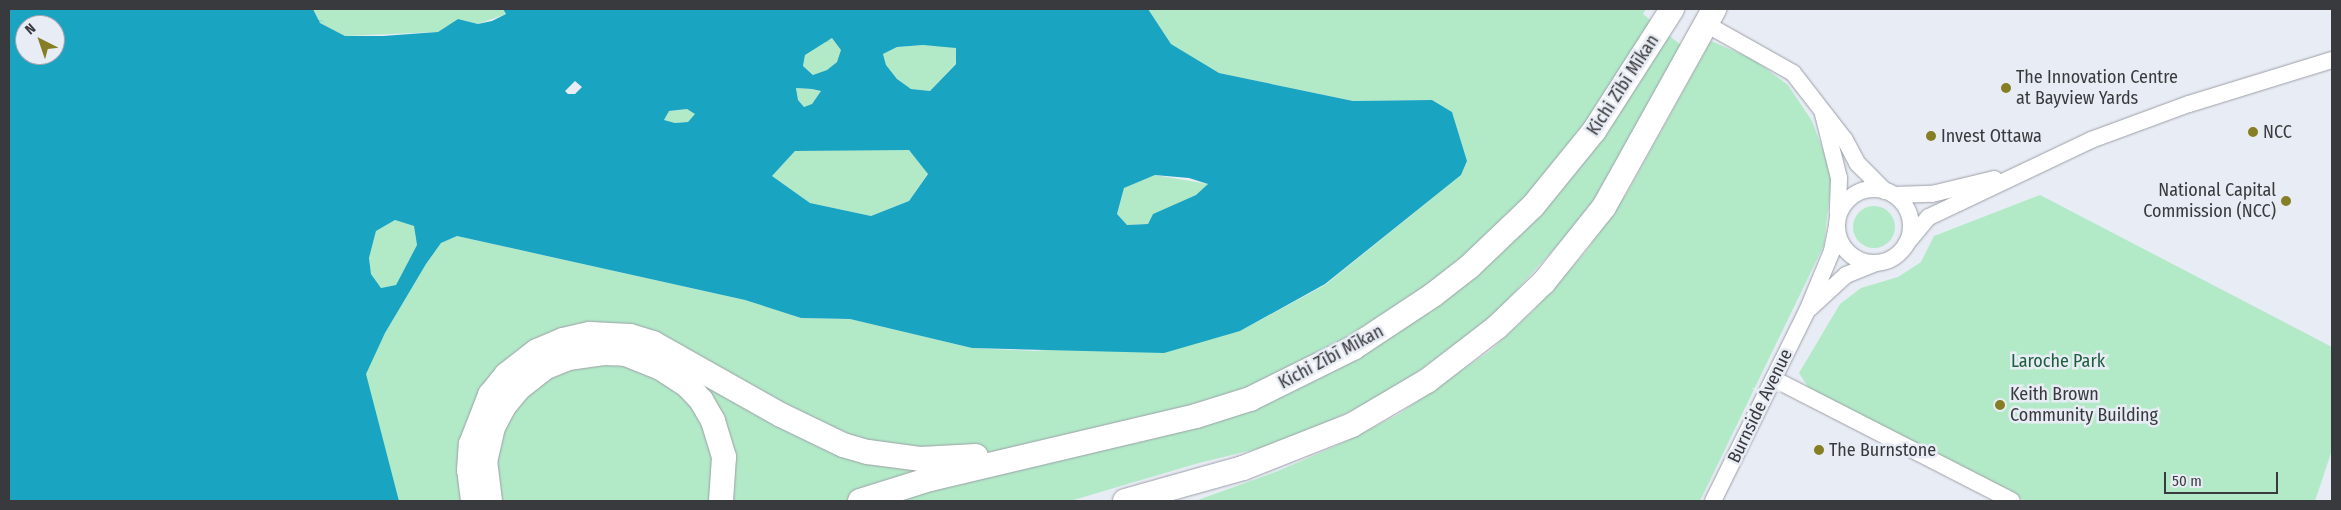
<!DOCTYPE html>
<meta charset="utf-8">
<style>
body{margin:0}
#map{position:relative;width:2341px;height:510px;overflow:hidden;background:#e8ecf4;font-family:"Fira Sans Condensed",sans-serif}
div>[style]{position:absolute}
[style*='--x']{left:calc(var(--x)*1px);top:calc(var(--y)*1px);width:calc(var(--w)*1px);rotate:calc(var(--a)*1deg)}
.green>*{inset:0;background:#b2eac8}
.round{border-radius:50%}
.water>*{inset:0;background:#19a4c2}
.roads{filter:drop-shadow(0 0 1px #9c9fa7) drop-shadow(0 0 1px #9c9fa7)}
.minor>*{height:16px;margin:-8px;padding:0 8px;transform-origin:8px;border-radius:8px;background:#fff}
.minor>.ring{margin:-8px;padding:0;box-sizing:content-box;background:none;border:16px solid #fff;border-radius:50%}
.highway>*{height:24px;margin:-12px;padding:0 12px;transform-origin:12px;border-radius:12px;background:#fff}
.dots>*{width:14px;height:14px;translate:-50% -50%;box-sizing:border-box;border:2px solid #e8ecf4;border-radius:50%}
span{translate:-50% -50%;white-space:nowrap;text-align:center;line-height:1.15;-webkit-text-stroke:5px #e8ecf4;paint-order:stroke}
.poi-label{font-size:18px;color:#393a3d}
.left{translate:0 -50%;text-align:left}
.right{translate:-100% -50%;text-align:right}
.street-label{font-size:18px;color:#393a3d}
.park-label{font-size:18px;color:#1b5f3d}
.frame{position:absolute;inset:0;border:10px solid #393a3d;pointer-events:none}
.north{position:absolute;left:15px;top:15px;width:50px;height:50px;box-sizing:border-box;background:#e8ecf4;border:1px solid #a2a5ab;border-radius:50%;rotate:319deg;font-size:14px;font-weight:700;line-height:20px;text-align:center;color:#393a3d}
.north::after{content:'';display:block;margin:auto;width:18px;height:22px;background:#857e24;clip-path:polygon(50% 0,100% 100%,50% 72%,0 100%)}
.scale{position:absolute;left:2164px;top:472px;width:114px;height:22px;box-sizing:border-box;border:2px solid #393a3d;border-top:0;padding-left:6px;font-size:15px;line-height:18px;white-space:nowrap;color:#393a3d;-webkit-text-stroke:4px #e8ecf4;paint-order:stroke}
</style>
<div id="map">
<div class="green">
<i style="clip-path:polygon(313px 9px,503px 9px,506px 14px,478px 24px,458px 19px,438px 32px,345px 36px,320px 23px)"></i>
<i style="clip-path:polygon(1148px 9px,1646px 9px,1643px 14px,1682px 46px,1585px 215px,1493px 316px,1388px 394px,1281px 443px,1199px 463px,1070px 501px,399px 501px,365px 374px,385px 333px,426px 264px,441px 243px,457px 236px,745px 300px,801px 318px,850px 319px,972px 348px,1035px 351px,1240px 331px,1325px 285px,1461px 175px,1467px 161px,1452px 112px,1432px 100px,1353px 101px,1219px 73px,1171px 44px)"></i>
<i style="clip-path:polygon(832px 38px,842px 50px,837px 62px,827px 70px,814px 75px,803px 66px,805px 54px)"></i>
<i style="clip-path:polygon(1711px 41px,1753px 59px,1788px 85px,1812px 121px,1832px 174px,1824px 245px,1700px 501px,1195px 501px,1278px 471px,1347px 441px,1399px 414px,1491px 350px,1532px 312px,1585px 253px,1627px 193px)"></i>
<i style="clip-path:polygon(923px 45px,956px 47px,956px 63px,930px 91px,911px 89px,897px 79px,886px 65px,883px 54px,897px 47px)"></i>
<i style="clip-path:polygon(796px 88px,812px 89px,821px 91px,812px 104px,804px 107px,798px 100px)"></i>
<i style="clip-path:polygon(687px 109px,696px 114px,688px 122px,675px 123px,664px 120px,669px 111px)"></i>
<i style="clip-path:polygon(855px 150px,909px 150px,928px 173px,909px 201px,871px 216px,810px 203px,772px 176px,795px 151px)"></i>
<i style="clip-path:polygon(1155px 175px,1208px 184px,1196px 195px,1153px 214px,1148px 224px,1127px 225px,1117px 214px,1124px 188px)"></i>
<i style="clip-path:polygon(2040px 195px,2332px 347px,2332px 450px,2315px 501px,2025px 501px,1808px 387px,1799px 373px,1840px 304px,1861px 288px,1898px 277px,1921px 262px,1934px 236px)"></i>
<i class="round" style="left:1853px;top:206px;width:42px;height:42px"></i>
<i style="clip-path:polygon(395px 220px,414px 226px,417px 245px,396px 285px,381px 288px,371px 274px,369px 258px,376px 231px)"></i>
</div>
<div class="water">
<i style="clip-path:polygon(evenodd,9px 9px,313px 9px,320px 23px,345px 36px,383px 36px,438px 32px,458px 19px,478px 24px,492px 21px,506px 14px,503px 9px,1148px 9px,1171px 44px,1219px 73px,1353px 101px,1432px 100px,1452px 112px,1467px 161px,1461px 175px,1325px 284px,1240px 331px,1164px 353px,972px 348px,850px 319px,801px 318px,745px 300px,457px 236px,441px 243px,426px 264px,385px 333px,366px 374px,399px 501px,9px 501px,9px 9px,25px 25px,55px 25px,55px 55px,25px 55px,25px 25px,9px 9px,832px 38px,841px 50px,837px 62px,827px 70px,813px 75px,803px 66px,805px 55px,832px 38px,9px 9px,923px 45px,956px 48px,956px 64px,930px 91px,911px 89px,897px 79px,886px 65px,883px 54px,897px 47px,923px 45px,9px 9px,575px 81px,582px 87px,575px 94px,568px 94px,565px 91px,575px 81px,9px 9px,796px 88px,812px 89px,821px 91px,812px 104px,804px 107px,798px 100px,796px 88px,9px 9px,687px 109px,695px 114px,688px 122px,675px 123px,664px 120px,669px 111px,687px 109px,9px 9px,909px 150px,928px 174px,909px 201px,871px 216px,810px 203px,772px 176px,795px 151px,909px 150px,9px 9px,1155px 175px,1189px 178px,1208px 184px,1196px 195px,1153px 214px,1148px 224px,1127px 225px,1117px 214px,1124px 188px,1155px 175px,9px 9px,395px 220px,414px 226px,417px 245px,396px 285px,381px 288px,371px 274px,369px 258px,376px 231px,395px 220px)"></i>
</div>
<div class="roads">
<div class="minor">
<i style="--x:1706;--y:24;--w:100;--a:29.4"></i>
<i style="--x:1793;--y:73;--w:85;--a:52.2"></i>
<i style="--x:1845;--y:140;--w:26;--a:62"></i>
<i style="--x:1857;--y:163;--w:40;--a:45"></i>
<i style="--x:1823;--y:114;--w:66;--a:76"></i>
<i style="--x:1839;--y:178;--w:35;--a:92"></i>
<i class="ring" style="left:1837px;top:189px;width:58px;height:58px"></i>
<i style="--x:1894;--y:195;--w:38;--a:-2"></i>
<i style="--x:1932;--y:194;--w:64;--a:-13.6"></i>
<i style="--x:1906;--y:244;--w:35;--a:-50"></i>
<i style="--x:1929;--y:217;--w:179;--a:-25.4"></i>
<i style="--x:2091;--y:140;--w:104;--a:-20.2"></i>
<i style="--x:2189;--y:104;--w:150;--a:-17.1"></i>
<i style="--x:1810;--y:308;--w:49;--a:-42.5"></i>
<i style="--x:1846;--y:275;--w:32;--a:-22"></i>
<i style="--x:1774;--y:379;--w:267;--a:27.1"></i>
<i style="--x:1713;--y:501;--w:212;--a:-63.7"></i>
<i style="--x:1807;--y:311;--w:65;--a:-67.4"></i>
<i style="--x:1832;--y:251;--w:25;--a:-79"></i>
</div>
<div class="highway">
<i style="--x:473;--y:501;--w:31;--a:-97"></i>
<i style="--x:469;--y:470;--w:26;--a:-86"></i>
<i style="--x:471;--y:444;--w:53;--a:-68.8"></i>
<i style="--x:490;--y:395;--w:26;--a:-51"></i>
<i style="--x:506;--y:375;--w:39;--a:-38"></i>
<i style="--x:537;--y:351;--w:28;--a:-23"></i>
<i style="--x:563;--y:340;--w:28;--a:-13"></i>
<i style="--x:590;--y:334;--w:40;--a:2.9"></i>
<i style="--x:630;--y:336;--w:24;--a:17"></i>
<i style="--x:653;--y:343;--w:147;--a:29.4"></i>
<i style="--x:781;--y:415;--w:69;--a:25.8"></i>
<i style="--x:843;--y:445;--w:26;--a:16"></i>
<i style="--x:868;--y:452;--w:52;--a:7.7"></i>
<i style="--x:920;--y:459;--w:56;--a:-3.1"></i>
<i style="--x:490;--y:501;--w:39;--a:-97"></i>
<i style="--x:485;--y:462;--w:36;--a:-77"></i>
<i style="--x:493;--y:427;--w:24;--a:-62"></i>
<i style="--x:504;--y:406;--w:23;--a:-50"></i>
<i style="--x:519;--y:388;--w:34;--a:-38"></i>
<i style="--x:546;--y:367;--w:24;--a:-22"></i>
<i style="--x:568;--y:358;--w:34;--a:-8"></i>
<i style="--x:602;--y:353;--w:24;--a:2"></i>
<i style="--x:626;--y:354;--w:35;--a:22"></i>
<i style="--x:659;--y:367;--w:33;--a:33"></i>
<i style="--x:687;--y:385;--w:21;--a:47"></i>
<i style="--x:701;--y:400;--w:24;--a:60"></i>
<i style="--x:713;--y:421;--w:38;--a:73"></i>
<i style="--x:724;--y:457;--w:44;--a:93.9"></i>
<i style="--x:860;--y:501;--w:73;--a:-17.4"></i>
<i style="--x:930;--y:479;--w:273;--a:-13.3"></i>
<i style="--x:1196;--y:416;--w:57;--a:-17.5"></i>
<i style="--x:1250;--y:399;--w:115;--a:-26.3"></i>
<i style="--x:1353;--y:348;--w:96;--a:-33.5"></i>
<i style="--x:1433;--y:295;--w:46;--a:-37.9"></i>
<i style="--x:1469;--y:267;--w:88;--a:-43.6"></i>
<i style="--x:1533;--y:206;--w:97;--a:-50.9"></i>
<i style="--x:1594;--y:131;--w:145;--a:-57.4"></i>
<i style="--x:1125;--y:501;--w:123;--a:-15.6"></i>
<i style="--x:1243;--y:468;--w:117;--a:-21.5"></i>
<i style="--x:1352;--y:425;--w:87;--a:-30.4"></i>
<i style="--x:1427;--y:381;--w:88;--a:-37.6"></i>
<i style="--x:1497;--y:327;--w:65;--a:-43.8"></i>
<i style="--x:1544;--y:282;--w:96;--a:-51.3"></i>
<i style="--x:1604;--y:207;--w:227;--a:-60.9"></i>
</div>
</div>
<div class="dots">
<i style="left:2006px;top:88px;background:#857e24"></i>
<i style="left:2253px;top:132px;background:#857e24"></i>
<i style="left:1931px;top:136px;background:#857e24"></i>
<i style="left:2286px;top:201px;background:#857e24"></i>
<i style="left:2000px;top:405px;background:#857e24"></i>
<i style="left:1819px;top:450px;background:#857e24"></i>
</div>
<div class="poi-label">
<span class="left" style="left:2016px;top:88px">The Innovation Centre<br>at Bayview Yards</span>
<span class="left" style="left:2263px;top:132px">NCC</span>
<span class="left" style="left:1941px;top:136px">Invest Ottawa</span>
<span class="right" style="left:2276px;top:201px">National Capital<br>Commission (NCC)</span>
<span class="left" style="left:2010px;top:405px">Keith Brown<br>Community Building</span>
<span class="left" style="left:1829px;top:450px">The Burnstone</span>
</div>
<div class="street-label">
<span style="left:1623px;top:85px;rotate:-57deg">Kichi Zībī Mīkan</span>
<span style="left:1331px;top:357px;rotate:-28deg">Kichi Zībī Mīkan</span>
<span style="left:1760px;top:406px;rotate:-64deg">Burnside Avenue</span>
</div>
<div class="park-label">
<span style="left:2058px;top:361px">Laroche Park</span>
</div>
<div class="frame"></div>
<div class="north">N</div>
<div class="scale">50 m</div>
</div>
